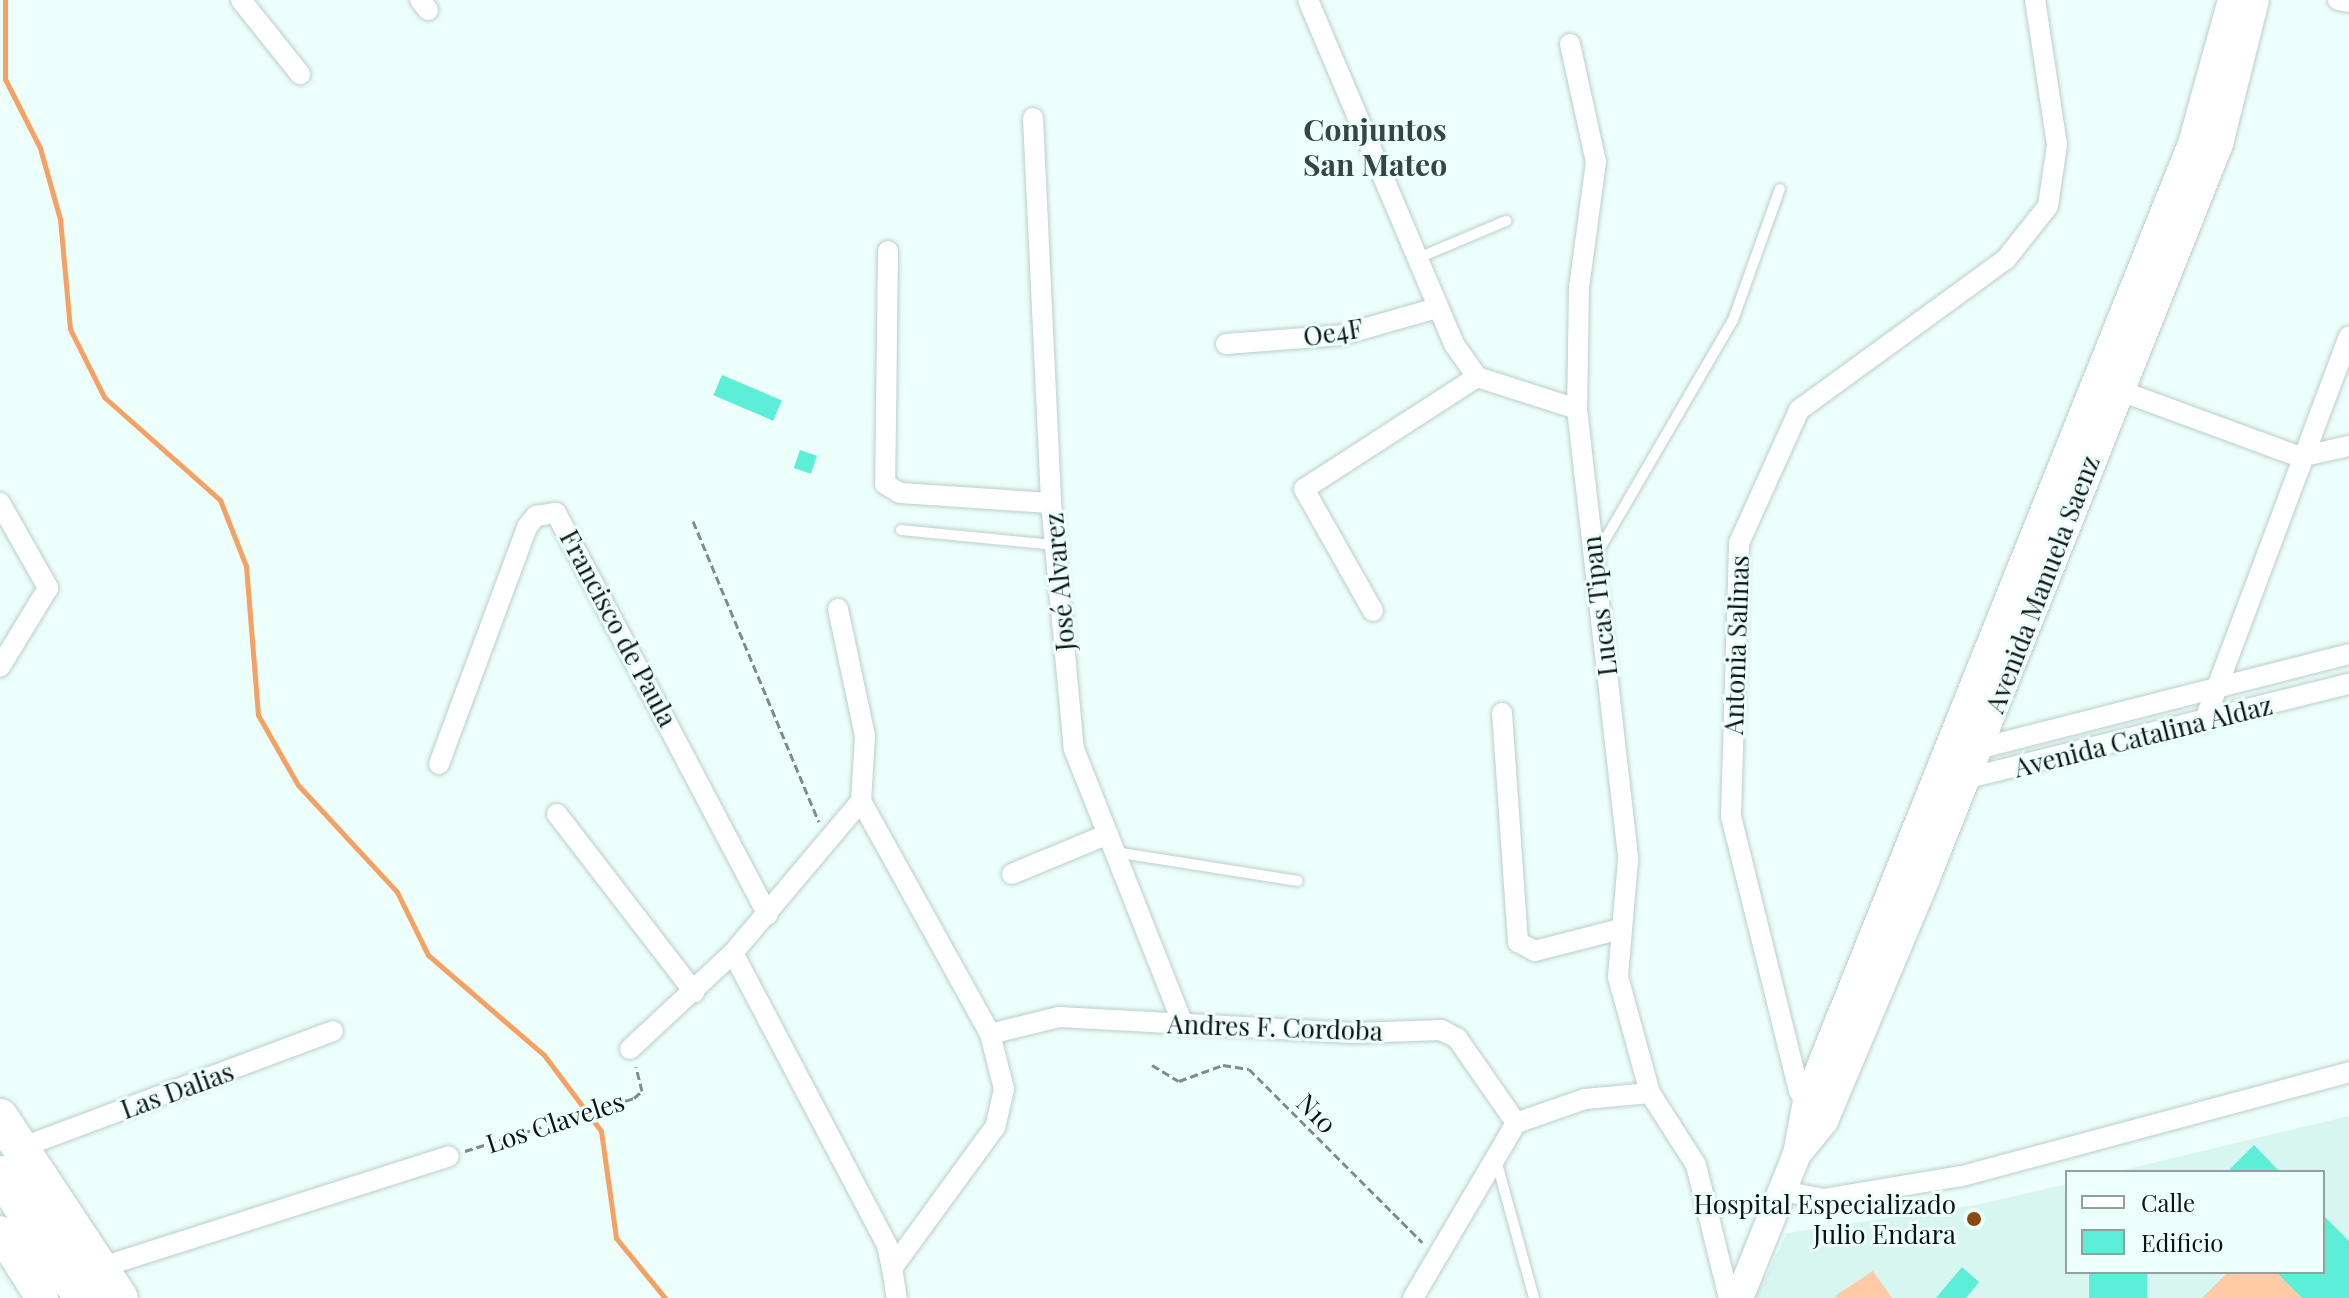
<!DOCTYPE html>
<meta charset="utf-8">
<style>
body{margin:0}
#map{position:relative;width:2349px;height:1298px;overflow:hidden;background:#edfffb;font-family:"Playfair Display",serif}
div>[style]{position:absolute}
[style*='--x']{left:calc(var(--x)*1px);top:calc(var(--y)*1px);width:calc(var(--w)*1px);rotate:calc(var(--a)*1deg)}
.built>*{inset:0;background:#d7f6f0}
.green>*{inset:0;background:#ffcaa5}
.stream>*{height:5px;margin:-2.5px;padding:0 2.5px;transform-origin:2.5px;border-radius:2.5px;background:#f6a163}
.building>*{inset:0;background:#5deed7;transform-origin:0 0}
.path>*{height:3px;margin-top:-1.5px;transform-origin:0;background:repeating-linear-gradient(90deg,#7f8b89 0 8px,transparent 0 12px)}
.roads{filter:drop-shadow(0 0 2px #bacfcb) drop-shadow(0 0 2px #bacfcb)}
.lane>*{height:10px;margin:-5px;padding:0 5px;transform-origin:5px;border-radius:5px;background:#fff}
.street>*{height:20px;margin:-10px;padding:0 10px;transform-origin:10px;border-radius:10px;background:#fff}
.secondary>*{height:28px;margin:-14px;padding:0 14px;transform-origin:14px;border-radius:14px;background:#fff}
.primary>*{height:32px;margin:-16px;padding:0 16px;transform-origin:16px;border-radius:16px;background:#fff}
.highway>*{height:36px;margin:-18px;padding:0 18px;transform-origin:18px;border-radius:18px;background:#fff}
.dots>*{width:22px;height:22px;translate:-50% -50%;box-sizing:border-box;border:4px solid #edfffb;border-radius:50%}
span{translate:-50% -50%;white-space:nowrap;text-align:center;line-height:1.15;-webkit-text-stroke:6px #edfffb;paint-order:stroke}
.street-label{font-size:26px;color:#0c1312}
.poi-label{font-size:26px;color:#0c1312}
.right{translate:-100% -50%;text-align:right}
.quarter-label{font-size:30px;color:#344642;font-weight:700}
.legend{position:absolute;left:2065px;top:1170px;width:260px;height:104px;box-sizing:border-box;background:#edfffb;border:2px solid #93a19e;margin:0;padding:10px 14px;list-style:none;font-size:24px;color:#0c1312}
.legend li{display:flex;align-items:center;gap:16px;height:40px}
.legend b{width:40px;border:2px solid #93a19e}
</style>
<div id="map">
<div class="built">
<i style="clip-path:polygon(2349px 1116px,2349px 1298px,1755px 1298px,1787px 1233px,1976px 1205px,2067px 1184px,2067px 1272px,2323px 1272px,2323px 1172px,2115px 1172px)"></i>
</div>
<div class="green">
<i style="clip-path:polygon(1873px 1271px,1892px 1298px,1837px 1298px,1835px 1296px)"></i>
<i style="clip-path:polygon(2228px 1272px,2276px 1272px,2302px 1298px,2202px 1298px)"></i>
</div>
<div class="stream">
<i style="--x:5;--y:0;--w:79;--a:90"></i>
<i style="--x:5;--y:79;--w:77;--a:63.1"></i>
<i style="--x:40;--y:148;--w:74;--a:74.3"></i>
<i style="--x:60;--y:219;--w:110;--a:84.8"></i>
<i style="--x:70;--y:329;--w:76;--a:63.4"></i>
<i style="--x:104;--y:397;--w:155;--a:41.6"></i>
<i style="--x:220;--y:500;--w:71;--a:68.5"></i>
<i style="--x:246;--y:566;--w:149;--a:85.4"></i>
<i style="--x:258;--y:715;--w:81;--a:60.3"></i>
<i style="--x:298;--y:785;--w:146;--a:47.2"></i>
<i style="--x:397;--y:892;--w:70;--a:63.8"></i>
<i style="--x:428;--y:955;--w:153;--a:40.8"></i>
<i style="--x:544;--y:1055;--w:95;--a:53.1"></i>
<i style="--x:601;--y:1131;--w:108;--a:82"></i>
<i style="--x:616;--y:1238;--w:77;--a:50.8"></i>
</div>
<div class="building">
<i style="left:722px;top:375px;width:65px;height:22px;rotate:23deg"></i>
<i style="left:800px;top:450px;width:18px;height:19px;rotate:19deg"></i>
<i style="clip-path:polygon(2254px 1145px,2280px 1172px,2227px 1172px)"></i>
<i style="clip-path:polygon(2323px 1215px,2349px 1241px,2349px 1298px,2302px 1298px,2276px 1272px,2323px 1272px)"></i>
<i style="clip-path:polygon(1962px 1267px,1979px 1282px,1966px 1298px,1936px 1298px)"></i>
<i style="left:2089px;top:1272px;width:58px;height:26px"></i>
</div>
<div class="path">
<i style="--x:693;--y:521;--w:326;--a:67.3"></i>
<i style="--x:1152;--y:1065;--w:31;--a:31"></i>
<i style="--x:1179;--y:1081;--w:47;--a:-20"></i>
<i style="--x:1223;--y:1065;--w:26;--a:9"></i>
<i style="--x:1249;--y:1069;--w:245;--a:45"></i>
<i style="--x:465;--y:1151;--w:177;--a:-17.4"></i>
<i style="--x:634;--y:1098;--w:11;--a:-41"></i>
<i style="--x:642;--y:1091;--w:25;--a:-104"></i>
</div>
<div class="roads">
<div class="lane">
<i style="--x:1416;--y:259;--w:98;--a:-22.9"></i>
<i style="--x:901;--y:530;--w:155;--a:5.6"></i>
<i style="--x:1595;--y:557;--w:274;--a:-59.8"></i>
<i style="--x:1733;--y:320;--w:139;--a:-70.3"></i>
<i style="--x:1115;--y:852;--w:185;--a:9"></i>
<i style="--x:1496;--y:1160;--w:143;--a:74.6"></i>
</div>
<div class="street">
<i style="--x:241;--y:0;--w:95;--a:51.4"></i>
<i style="--x:420;--y:0;--w:13;--a:51"></i>
<i style="--x:1308;--y:0;--w:374;--a:67"></i>
<i style="--x:1454;--y:344;--w:40;--a:55.1"></i>
<i style="--x:1477;--y:377;--w:105;--a:17.7"></i>
<i style="--x:2338;--y:0;--w:11;--a:10"></i>
<i style="--x:1570;--y:44;--w:121;--a:77.6"></i>
<i style="--x:1596;--y:162;--w:126;--a:97.7"></i>
<i style="--x:1579;--y:287;--w:122;--a:90.9"></i>
<i style="--x:1577;--y:409;--w:454;--a:83.5"></i>
<i style="--x:1628;--y:860;--w:117;--a:94.9"></i>
<i style="--x:1618;--y:977;--w:120;--a:74.6"></i>
<i style="--x:1650;--y:1093;--w:85;--a:57.4"></i>
<i style="--x:1696;--y:1165;--w:137;--a:76.1"></i>
<i style="--x:1033;--y:118;--w:385;--a:87.3"></i>
<i style="--x:1051;--y:503;--w:247;--a:84.7"></i>
<i style="--x:1074;--y:749;--w:297;--a:68.4"></i>
<i style="--x:888;--y:251;--w:233;--a:90.7"></i>
<i style="--x:885;--y:484;--w:17;--a:31"></i>
<i style="--x:900;--y:493;--w:151;--a:3.8"></i>
<i style="--x:1226;--y:344;--w:116;--a:-4.4"></i>
<i style="--x:1342;--y:335;--w:99;--a:-15.9"></i>
<i style="--x:2110;--y:387;--w:202;--a:20.2"></i>
<i style="--x:2300;--y:457;--w:50;--a:-12.7"></i>
<i style="--x:0;--y:503;--w:98;--a:60.5"></i>
<i style="--x:48;--y:588;--w:92;--a:121.3"></i>
<i style="--x:838;--y:609;--w:130;--a:78"></i>
<i style="--x:865;--y:736;--w:65;--a:93.5"></i>
<i style="--x:861;--y:801;--w:266;--a:61"></i>
<i style="--x:990;--y:1034;--w:57;--a:75.7"></i>
<i style="--x:1004;--y:1089;--w:39;--a:103"></i>
<i style="--x:995;--y:1127;--w:175;--a:126.1"></i>
<i style="--x:892;--y:1268;--w:30;--a:81"></i>
<i style="--x:1373;--y:611;--w:140;--a:-119.5"></i>
<i style="--x:1304;--y:489;--w:206;--a:-32.9"></i>
<i style="--x:1502;--y:713;--w:230;--a:86"></i>
<i style="--x:1518;--y:942;--w:19;--a:28"></i>
<i style="--x:1535;--y:951;--w:88;--a:-14.5"></i>
<i style="--x:2204;--y:722;--w:412;--a:-69.4"></i>
<i style="--x:1969;--y:751;--w:392;--a:-14.3"></i>
<i style="--x:439;--y:764;--w:253;--a:-69.6"></i>
<i style="--x:527;--y:527;--w:14;--a:-51"></i>
<i style="--x:536;--y:516;--w:20;--a:-9"></i>
<i style="--x:556;--y:513;--w:454;--a:62.2"></i>
<i style="--x:1956;--y:781;--w:405;--a:-13.9"></i>
<i style="--x:557;--y:814;--w:225;--a:52.4"></i>
<i style="--x:1012;--y:874;--w:104;--a:-22.6"></i>
<i style="--x:733;--y:953;--w:330;--a:62.2"></i>
<i style="--x:887;--y:1245;--w:24;--a:78"></i>
<i style="--x:990;--y:1034;--w:71;--a:-13.8"></i>
<i style="--x:1059;--y:1017;--w:295;--a:3.1"></i>
<i style="--x:1354;--y:1033;--w:87;--a:-2"></i>
<i style="--x:1441;--y:1030;--w:18;--a:27"></i>
<i style="--x:1457;--y:1038;--w:103;--a:55.2"></i>
<i style="--x:630;--y:1049;--w:141;--a:-43"></i>
<i style="--x:733;--y:953;--w:199;--a:-49.9"></i>
<i style="--x:1811;--y:1106;--w:19;--a:-129"></i>
<i style="--x:1799;--y:1091;--w:283;--a:-103.9"></i>
<i style="--x:1731;--y:816;--w:273;--a:-88.3"></i>
<i style="--x:1739;--y:543;--w:146;--a:-65.7"></i>
<i style="--x:1799;--y:410;--w:256;--a:-36.1"></i>
<i style="--x:2006;--y:259;--w:68;--a:-51.6"></i>
<i style="--x:2048;--y:206;--w:62;--a:-81.6"></i>
<i style="--x:2057;--y:145;--w:147;--a:-98.6"></i>
<i style="--x:20;--y:1148;--w:334;--a:-20.5"></i>
<i style="--x:1783;--y:1191;--w:41;--a:11.3"></i>
<i style="--x:1823;--y:1199;--w:141;--a:-9.4"></i>
<i style="--x:1962;--y:1176;--w:401;--a:-15"></i>
<i style="--x:99;--y:1268;--w:367;--a:-17.7"></i>
<i style="--x:1413;--y:1298;--w:203;--a:-59.5"></i>
<i style="--x:1516;--y:1123;--w:73;--a:-19.2"></i>
<i style="--x:1585;--y:1099;--w:65;--a:-5.3"></i>
</div>
<div class="secondary">
<i style="--x:1798;--y:1153;--w:41;--a:-50.9"></i>
<i style="--x:1824;--y:1121;--w:264;--a:-67.2"></i>
<i style="--x:1926;--y:878;--w:790;--a:-68.24"></i>
<i style="--x:2219;--y:144;--w:148;--a:-76"></i>
<i style="--x:1739;--y:1298;--w:155;--a:-68.1"></i>
<i style="--x:1797;--y:1154;--w:54;--a:-79.3"></i>
<i style="--x:1807;--y:1101;--w:1032;--a:-68.09"></i>
<i style="--x:2192;--y:144;--w:149;--a:-74.5"></i>
</div>
<div class="primary">
<i style="--x:0;--y:1232;--w:78;--a:57.5"></i>
</div>
<div class="highway">
<i style="--x:0;--y:1117;--w:217;--a:56.5"></i>
<i style="--x:0;--y:1174;--w:149;--a:56.5"></i>
</div>
</div>
<div class="dots">
<i style="left:1974px;top:1219px;background:#894911"></i>
</div>
<div class="street-label">
<span style="left:1333px;top:332px;rotate:-9deg">Oe4F</span>
<span style="left:1059px;top:582px;rotate:-95deg">José Alvarez</span>
<span style="left:2042px;top:584px;rotate:-69deg">Avenida Manuela Saenz</span>
<span style="left:1599px;top:606px;rotate:-97deg">Lucas Tipan</span>
<span style="left:619px;top:628px;rotate:62deg">Francisco de Paula</span>
<span style="left:1736px;top:645px;rotate:-88deg">Antonia Salinas</span>
<span style="left:2143px;top:736px;rotate:-14deg">Avenida Catalina Aldaz</span>
<span style="left:1275px;top:1027px;rotate:2deg">Andres F. Cordoba</span>
<span style="left:177px;top:1090px;rotate:-20deg">Las Dalias</span>
<span style="left:1317px;top:1113px;rotate:45deg">N10</span>
<span style="left:555px;top:1122px;rotate:-18deg">Los Claveles</span>
</div>
<div class="poi-label">
<span class="right" style="left:1956px;top:1219px">Hospital Especializado<br>Julio Endara</span>
</div>
<div class="quarter-label">
<span style="left:1375px;top:146px">Conjuntos<br>San Mateo</span>
</div>
<ul class="legend">
<li><b style="height:10px;background:#fff"></b>Calle</li>
<li><b style="height:22px;background:#5deed7"></b>Edificio</li>
</ul>
</div>
